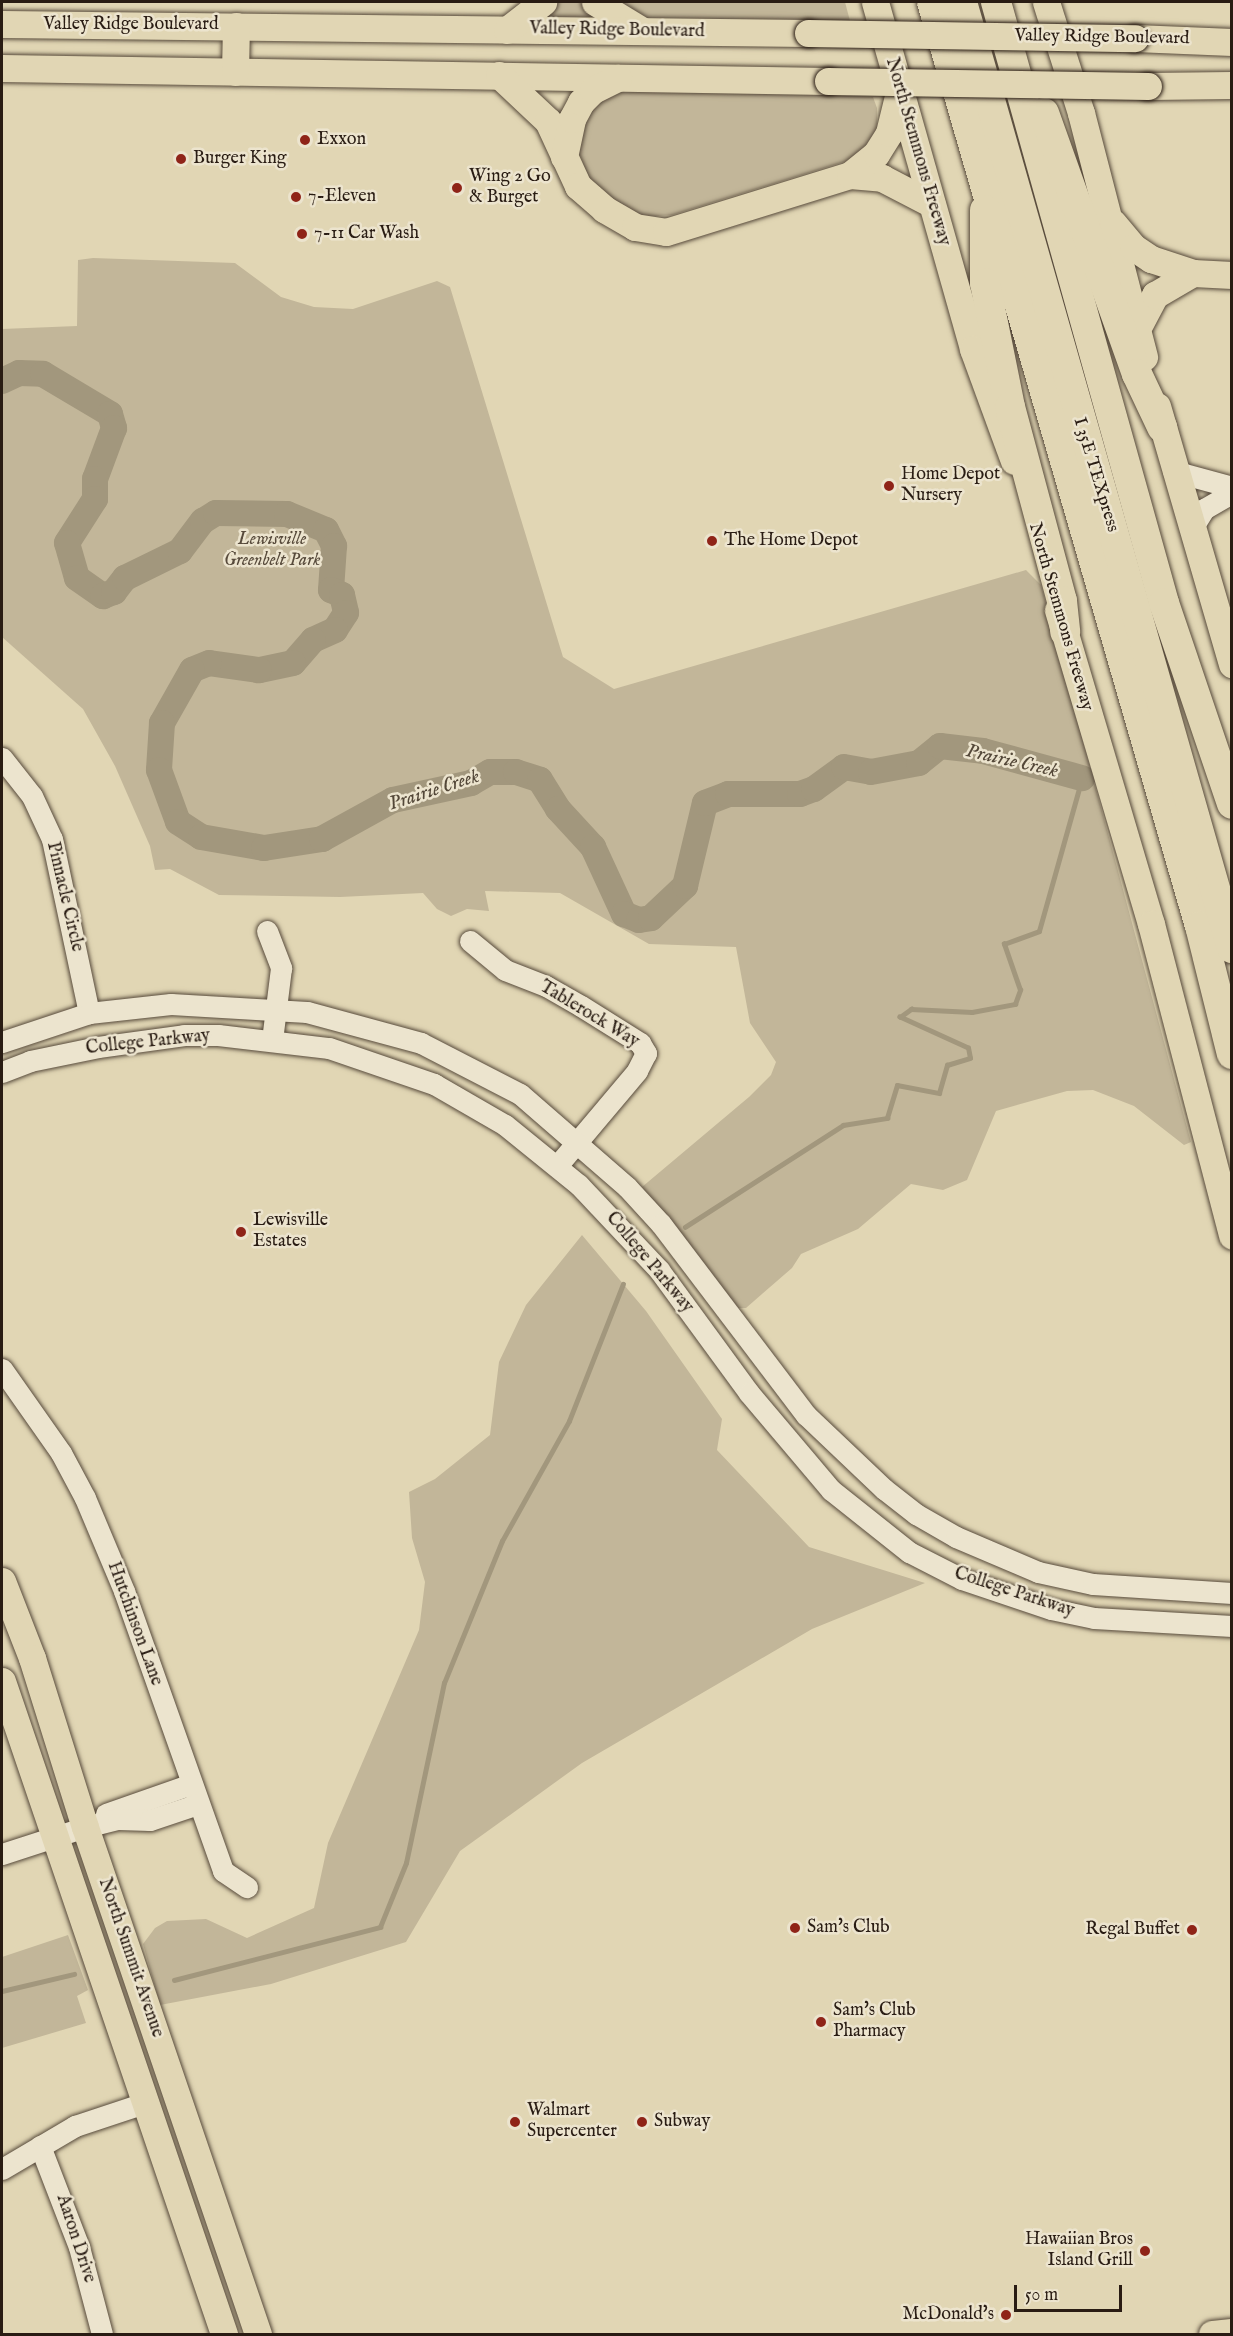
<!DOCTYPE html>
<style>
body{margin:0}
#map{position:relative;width:1233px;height:2336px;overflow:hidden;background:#e1d6b4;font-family:"IM FELL English",serif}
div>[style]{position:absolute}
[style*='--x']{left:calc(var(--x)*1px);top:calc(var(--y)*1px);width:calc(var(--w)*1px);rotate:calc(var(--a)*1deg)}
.green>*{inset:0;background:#c2b699}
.stream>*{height:4.5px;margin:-2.25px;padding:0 2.25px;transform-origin:2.25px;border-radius:2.25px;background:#a2977d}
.river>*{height:26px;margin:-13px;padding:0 13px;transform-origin:13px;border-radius:13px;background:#a2977d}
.roads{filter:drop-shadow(0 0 2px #574a3b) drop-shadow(0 0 2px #574a3b)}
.minor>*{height:21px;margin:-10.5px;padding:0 10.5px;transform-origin:10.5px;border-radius:10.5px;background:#ece4ce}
.major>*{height:27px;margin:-13.5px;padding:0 13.5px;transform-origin:13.5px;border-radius:13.5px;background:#e1d6b4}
.highway>*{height:30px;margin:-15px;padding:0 15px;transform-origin:15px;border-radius:15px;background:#e1d6b4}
.bridges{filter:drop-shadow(0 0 2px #291c13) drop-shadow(0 0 2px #291c13)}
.major-bridge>*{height:27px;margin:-13.5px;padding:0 13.5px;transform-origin:13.5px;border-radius:13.5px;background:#e1d6b4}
.dots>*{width:16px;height:16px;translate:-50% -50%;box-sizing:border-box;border:3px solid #ece4ce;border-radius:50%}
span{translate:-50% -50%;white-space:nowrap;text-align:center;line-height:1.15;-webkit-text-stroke:5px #ece4ce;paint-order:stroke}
.street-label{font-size:18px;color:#291c13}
.poi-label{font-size:18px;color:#291c13}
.left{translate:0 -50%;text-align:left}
.right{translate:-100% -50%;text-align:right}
.park-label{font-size:18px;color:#574a3b;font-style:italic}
.water-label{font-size:20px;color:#534738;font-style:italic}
.frame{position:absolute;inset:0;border:3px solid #291c13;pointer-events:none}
.scale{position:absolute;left:1014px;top:2285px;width:108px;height:27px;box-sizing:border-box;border:3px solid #291c13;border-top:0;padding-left:8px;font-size:18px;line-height:21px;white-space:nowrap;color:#291c13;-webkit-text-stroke:4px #ece4ce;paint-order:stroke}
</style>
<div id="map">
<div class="green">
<i style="clip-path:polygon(551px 2px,585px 2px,603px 18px,539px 20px)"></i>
<i style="clip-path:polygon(605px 2px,845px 2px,850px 21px,666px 23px,630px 17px)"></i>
<i style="clip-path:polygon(634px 88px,873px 97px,877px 108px,877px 132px,853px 159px,672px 215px,644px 217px,627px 211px,588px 178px,577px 147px,578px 120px,600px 95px)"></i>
<i style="clip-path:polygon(93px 258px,235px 263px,281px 297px,314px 307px,353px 309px,437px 281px,450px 287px,563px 657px,614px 689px,1026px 570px,1041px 585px,1191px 1142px,1184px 1145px,1134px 1106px,1093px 1090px,1067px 1091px,996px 1111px,967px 1180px,943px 1190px,911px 1184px,858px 1229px,801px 1254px,792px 1268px,746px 1308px,737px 1308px,642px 1187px,749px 1097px,771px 1075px,776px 1062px,750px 1023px,736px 947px,649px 944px,560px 893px,485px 891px,489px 911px,467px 909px,451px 916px,437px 909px,423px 893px,340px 897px,219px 895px,170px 869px,155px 870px,150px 846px,115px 766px,83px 709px,2px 637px,2px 329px,77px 326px,78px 260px)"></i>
<i style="clip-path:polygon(582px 1235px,646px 1311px,722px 1419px,717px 1450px,809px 1547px,925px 1583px,812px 1629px,582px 1763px,460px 1851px,406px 1942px,271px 1984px,160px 2005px,143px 1944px,155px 1928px,167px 1921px,206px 1919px,247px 1938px,314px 1908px,328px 1843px,419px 1630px,425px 1582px,412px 1538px,409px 1492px,435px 1479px,490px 1435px,499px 1362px,526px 1305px)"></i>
<i style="clip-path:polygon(68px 1935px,88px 1990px,77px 1996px,86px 2023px,2px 2048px,2px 1957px)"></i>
</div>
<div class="stream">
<i style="--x:685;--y:1227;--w:188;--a:-32.8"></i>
<i style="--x:843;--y:1125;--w:45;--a:-9"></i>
<i style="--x:887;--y:1118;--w:34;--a:-73"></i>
<i style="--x:897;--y:1085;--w:43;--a:10.8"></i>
<i style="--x:939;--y:1093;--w:29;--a:-74"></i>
<i style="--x:947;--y:1065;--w:24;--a:-17"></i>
<i style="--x:970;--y:1058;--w:10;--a:-101"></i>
<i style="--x:968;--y:1048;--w:75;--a:-155.5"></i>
<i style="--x:900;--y:1017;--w:14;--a:-36"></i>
<i style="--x:911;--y:1009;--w:61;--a:2.8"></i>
<i style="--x:972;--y:1012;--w:44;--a:-10.5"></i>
<i style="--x:1015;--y:1004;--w:15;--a:-70"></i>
<i style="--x:1020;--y:990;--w:49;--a:-109.2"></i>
<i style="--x:1004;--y:944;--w:37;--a:-20"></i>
<i style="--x:1039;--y:931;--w:159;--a:-74.3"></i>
<i style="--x:174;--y:1980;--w:213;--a:-14.4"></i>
<i style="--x:380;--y:1927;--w:69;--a:-67.9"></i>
<i style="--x:406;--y:1863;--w:184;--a:-78.1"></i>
<i style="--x:444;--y:1683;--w:153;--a:-67.8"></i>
<i style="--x:502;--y:1541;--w:137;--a:-60.8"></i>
<i style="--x:569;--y:1421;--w:147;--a:-68.5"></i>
<i style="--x:2;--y:1991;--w:74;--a:-13.3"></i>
</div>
<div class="river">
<i style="--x:2;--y:381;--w:19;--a:-25"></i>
<i style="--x:19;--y:373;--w:24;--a:2"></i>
<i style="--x:43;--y:374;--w:78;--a:30.8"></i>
<i style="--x:110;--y:414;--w:15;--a:74"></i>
<i style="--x:114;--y:428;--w:54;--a:110.4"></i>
<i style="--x:95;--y:479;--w:20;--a:90"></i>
<i style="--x:95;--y:499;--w:52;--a:122.5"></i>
<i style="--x:67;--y:543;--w:36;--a:74"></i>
<i style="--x:77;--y:578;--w:32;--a:35"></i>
<i style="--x:103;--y:596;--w:12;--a:-20"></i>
<i style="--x:114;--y:592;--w:18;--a:-52"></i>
<i style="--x:125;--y:578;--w:61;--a:-26.1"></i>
<i style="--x:180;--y:551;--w:38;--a:-53"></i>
<i style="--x:203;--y:521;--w:15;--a:-32"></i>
<i style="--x:216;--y:513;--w:71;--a:0.8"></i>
<i style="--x:287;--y:514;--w:42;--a:22.3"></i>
<i style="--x:326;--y:530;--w:18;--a:63"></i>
<i style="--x:334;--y:546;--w:44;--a:93.9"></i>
<i style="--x:331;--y:590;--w:12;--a:24"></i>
<i style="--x:342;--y:595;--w:18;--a:77"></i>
<i style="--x:346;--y:613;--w:20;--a:123"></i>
<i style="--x:335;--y:630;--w:24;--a:156"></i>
<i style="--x:313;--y:640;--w:30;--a:131"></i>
<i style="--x:293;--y:663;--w:35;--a:168"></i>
<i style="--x:259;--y:670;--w:50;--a:-172"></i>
<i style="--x:209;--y:663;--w:18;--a:158"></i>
<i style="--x:192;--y:670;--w:61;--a:119.5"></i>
<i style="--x:162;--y:723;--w:47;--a:93.7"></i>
<i style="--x:159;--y:770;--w:55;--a:69.9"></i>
<i style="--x:178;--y:822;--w:27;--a:33"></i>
<i style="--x:201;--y:837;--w:64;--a:9.9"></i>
<i style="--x:264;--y:848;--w:59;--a:-8.8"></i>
<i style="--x:322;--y:839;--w:81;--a:-28.8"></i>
<i style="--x:393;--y:800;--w:80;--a:-12.3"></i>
<i style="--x:471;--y:783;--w:22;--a:-30"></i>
<i style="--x:490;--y:772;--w:26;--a:0"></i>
<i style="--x:516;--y:772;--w:25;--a:18"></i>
<i style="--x:540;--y:780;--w:34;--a:58"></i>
<i style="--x:558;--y:809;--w:52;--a:47.4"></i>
<i style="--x:593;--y:847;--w:74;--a:65.2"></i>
<i style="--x:624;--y:914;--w:16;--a:22"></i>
<i style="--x:639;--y:920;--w:12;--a:-9"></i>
<i style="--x:651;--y:918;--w:47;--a:-43.3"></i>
<i style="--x:685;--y:886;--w:85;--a:-76.5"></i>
<i style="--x:705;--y:803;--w:25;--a:-21"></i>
<i style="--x:728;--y:794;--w:72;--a:0"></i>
<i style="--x:800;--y:794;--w:15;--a:-20"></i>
<i style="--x:814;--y:789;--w:37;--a:-36"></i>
<i style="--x:844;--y:767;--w:27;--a:10"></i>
<i style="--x:871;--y:772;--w:49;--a:-10.6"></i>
<i style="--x:919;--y:763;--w:27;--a:-39"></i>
<i style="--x:940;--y:746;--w:43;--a:6.6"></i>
<i style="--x:983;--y:751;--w:103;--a:15.3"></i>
</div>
<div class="roads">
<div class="minor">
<i style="--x:1173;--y:471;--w:61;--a:15.2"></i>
<i style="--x:1191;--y:530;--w:25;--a:-58"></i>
<i style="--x:1204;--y:509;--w:32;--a:-30"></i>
<i style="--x:2;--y:758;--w:48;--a:51.7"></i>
<i style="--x:32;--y:796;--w:47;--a:65.1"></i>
<i style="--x:52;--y:839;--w:178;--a:78"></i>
<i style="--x:267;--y:931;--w:40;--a:69"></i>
<i style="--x:281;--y:968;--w:73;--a:97.1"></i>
<i style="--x:470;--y:941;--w:45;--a:39.6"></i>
<i style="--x:505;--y:970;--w:44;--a:21.3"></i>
<i style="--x:546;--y:986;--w:40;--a:29.7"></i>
<i style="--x:581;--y:1006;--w:70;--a:32.1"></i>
<i style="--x:640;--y:1043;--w:12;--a:59"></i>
<i style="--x:646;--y:1053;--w:20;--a:117"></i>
<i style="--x:637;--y:1071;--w:124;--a:130.1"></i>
<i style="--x:2;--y:1042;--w:92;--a:-18.4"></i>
<i style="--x:89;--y:1013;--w:82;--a:-6.3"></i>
<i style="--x:171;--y:1004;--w:136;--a:3.4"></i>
<i style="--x:307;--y:1012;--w:118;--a:15.2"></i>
<i style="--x:421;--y:1043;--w:111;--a:27.3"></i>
<i style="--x:520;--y:1094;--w:142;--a:41"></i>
<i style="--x:627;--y:1187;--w:50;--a:47.4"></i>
<i style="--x:661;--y:1224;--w:240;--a:52.8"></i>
<i style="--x:806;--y:1415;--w:108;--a:43.5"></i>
<i style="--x:884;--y:1489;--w:41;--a:38"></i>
<i style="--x:916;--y:1514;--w:46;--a:29.9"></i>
<i style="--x:956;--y:1537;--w:89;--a:23.1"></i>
<i style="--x:1038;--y:1572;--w:56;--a:12.3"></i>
<i style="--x:1093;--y:1584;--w:139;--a:3.7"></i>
<i style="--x:2;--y:1072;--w:30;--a:-21"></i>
<i style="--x:30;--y:1061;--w:69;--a:-11.6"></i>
<i style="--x:98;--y:1047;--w:87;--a:-7.9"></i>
<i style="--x:184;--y:1035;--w:34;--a:0"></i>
<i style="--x:218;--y:1035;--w:112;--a:6.7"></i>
<i style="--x:329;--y:1048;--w:111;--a:18.9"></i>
<i style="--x:434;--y:1084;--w:82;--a:30"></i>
<i style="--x:505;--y:1125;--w:95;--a:39"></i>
<i style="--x:579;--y:1185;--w:117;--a:46.7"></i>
<i style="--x:659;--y:1270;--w:152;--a:53.8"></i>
<i style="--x:749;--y:1393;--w:127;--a:49.8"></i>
<i style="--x:831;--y:1490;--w:100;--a:38.5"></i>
<i style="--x:909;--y:1552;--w:59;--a:27"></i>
<i style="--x:962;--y:1579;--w:94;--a:18.6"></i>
<i style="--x:1051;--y:1609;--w:44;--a:11.8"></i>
<i style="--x:1094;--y:1618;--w:138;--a:3.3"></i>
<i style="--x:2;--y:1369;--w:103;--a:54.9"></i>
<i style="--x:61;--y:1453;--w:51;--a:61.9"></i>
<i style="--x:85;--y:1498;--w:101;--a:67.2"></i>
<i style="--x:124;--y:1591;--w:297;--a:70.5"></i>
<i style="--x:223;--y:1871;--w:29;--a:34"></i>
<i style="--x:106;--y:1814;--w:90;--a:-19.4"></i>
<i style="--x:2;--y:1854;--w:87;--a:-18"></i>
<i style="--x:85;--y:1827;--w:34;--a:-14"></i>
<i style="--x:118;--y:1819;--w:32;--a:2"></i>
<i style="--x:150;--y:1820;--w:51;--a:-18.4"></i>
<i style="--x:40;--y:2146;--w:108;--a:68.9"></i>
<i style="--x:79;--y:2247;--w:90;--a:75.2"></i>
<i style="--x:2;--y:2169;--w:85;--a:-30.5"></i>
<i style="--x:75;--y:2126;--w:73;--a:-18.4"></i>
</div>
<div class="major">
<i style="--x:595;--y:2;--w:54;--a:31.3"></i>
<i style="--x:875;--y:2;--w:361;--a:74.2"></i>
<i style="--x:973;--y:349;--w:119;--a:69.9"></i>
<i style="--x:1046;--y:2;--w:116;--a:72.5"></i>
<i style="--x:1081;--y:113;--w:252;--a:75.5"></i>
<i style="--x:2;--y:24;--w:806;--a:0.64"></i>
<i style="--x:507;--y:30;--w:46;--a:-37.9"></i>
<i style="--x:1135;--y:38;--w:97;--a:2.4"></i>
<i style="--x:2;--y:68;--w:826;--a:0.9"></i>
<i style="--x:235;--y:72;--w:46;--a:-88.8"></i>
<i style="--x:499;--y:75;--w:67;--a:43.2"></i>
<i style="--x:548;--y:121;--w:72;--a:65.2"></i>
<i style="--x:578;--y:186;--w:35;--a:41"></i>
<i style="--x:604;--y:209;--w:36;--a:30"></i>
<i style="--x:635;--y:227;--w:31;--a:9"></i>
<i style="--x:666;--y:232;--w:193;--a:-17.2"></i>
<i style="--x:850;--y:175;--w:32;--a:5"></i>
<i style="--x:882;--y:178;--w:56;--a:27.5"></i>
<i style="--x:1148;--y:86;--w:84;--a:-0.7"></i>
<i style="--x:564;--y:157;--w:39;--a:-78"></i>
<i style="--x:572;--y:119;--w:19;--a:-62"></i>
<i style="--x:581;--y:102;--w:17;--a:-45"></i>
<i style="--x:593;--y:90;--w:28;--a:-26"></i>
<i style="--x:850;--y:175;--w:33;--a:-39"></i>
<i style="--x:876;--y:154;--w:25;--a:-58"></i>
<i style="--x:889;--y:133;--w:42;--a:-76.3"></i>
<i style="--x:1113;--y:223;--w:31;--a:50"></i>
<i style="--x:1133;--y:247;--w:22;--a:34"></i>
<i style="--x:1151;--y:259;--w:44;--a:18.4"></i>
<i style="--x:1193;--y:273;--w:39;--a:3"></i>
<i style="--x:1136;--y:331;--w:41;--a:-62.2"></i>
<i style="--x:1155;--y:295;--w:44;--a:-30.1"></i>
<i style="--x:1157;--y:406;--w:269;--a:73.8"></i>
<i style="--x:1058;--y:610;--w:327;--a:73.5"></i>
<i style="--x:1151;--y:924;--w:322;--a:75.4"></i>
<i style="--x:2;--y:1581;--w:83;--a:68.7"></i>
<i style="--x:32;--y:1658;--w:177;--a:72.6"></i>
<i style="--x:85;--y:1827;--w:536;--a:71.16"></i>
<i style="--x:2;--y:1681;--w:690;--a:71.22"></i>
<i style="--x:1212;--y:2334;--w:20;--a:-6"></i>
</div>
<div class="highway">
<i style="--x:932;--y:2;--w:962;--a:73.83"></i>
<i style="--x:1200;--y:926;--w:132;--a:76"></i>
<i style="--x:962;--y:2;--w:984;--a:74.07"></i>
<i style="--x:996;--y:2;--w:624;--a:74.38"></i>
<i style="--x:1164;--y:603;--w:212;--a:71.3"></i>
<i style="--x:1044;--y:113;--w:277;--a:70.4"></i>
<i style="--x:1137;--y:374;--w:59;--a:64.7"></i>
<i style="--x:985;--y:210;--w:73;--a:90"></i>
<i style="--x:985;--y:283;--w:126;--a:78.6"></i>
<i style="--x:1010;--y:407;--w:201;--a:75"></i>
<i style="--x:1062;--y:601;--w:31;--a:84"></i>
</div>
</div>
<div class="bridges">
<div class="major-bridge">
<i style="--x:808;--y:33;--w:327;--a:0.9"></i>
<i style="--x:828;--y:81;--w:320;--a:0.9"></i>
</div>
</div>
<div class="dots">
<i style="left:305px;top:140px;background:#8f2418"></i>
<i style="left:181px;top:159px;background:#8f2418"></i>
<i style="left:457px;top:188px;background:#8f2418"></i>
<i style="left:296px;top:197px;background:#8f2418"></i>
<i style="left:302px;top:234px;background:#8f2418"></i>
<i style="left:889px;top:486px;background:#8f2418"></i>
<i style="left:712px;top:541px;background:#8f2418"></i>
<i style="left:241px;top:1232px;background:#8f2418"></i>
<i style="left:795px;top:1928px;background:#8f2418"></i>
<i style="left:1192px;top:1930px;background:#8f2418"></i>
<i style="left:821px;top:2022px;background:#8f2418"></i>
<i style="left:515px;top:2122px;background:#8f2418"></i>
<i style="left:642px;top:2122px;background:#8f2418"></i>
<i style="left:1145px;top:2251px;background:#8f2418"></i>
<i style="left:1006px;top:2315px;background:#8f2418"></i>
</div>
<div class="street-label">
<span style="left:131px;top:25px">Valley Ridge Boulevard</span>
<span style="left:617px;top:31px;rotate:1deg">Valley Ridge Boulevard</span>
<span style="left:1102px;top:38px;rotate:1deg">Valley Ridge Boulevard</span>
<span style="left:917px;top:152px;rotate:74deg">North Stemmons Freeway</span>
<span style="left:1095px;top:475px;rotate:73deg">I 35E TEXpress</span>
<span style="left:1060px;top:617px;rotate:74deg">North Stemmons Freeway</span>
<span style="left:64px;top:897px;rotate:77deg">Pinnacle Circle</span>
<span style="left:589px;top:1015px;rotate:31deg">Tablerock Way</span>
<span style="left:148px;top:1043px;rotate:-6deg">College Parkway</span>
<span style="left:649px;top:1263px;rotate:50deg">College Parkway</span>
<span style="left:1014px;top:1593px;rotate:18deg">College Parkway</span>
<span style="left:134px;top:1624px;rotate:70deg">Hutchinson Lane</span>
<span style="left:130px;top:1958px;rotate:71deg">North Summit Avenue</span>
<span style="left:75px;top:2239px;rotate:72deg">Aaron Drive</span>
</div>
<div class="poi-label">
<span class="left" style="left:317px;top:140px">Exxon</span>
<span class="left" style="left:193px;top:159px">Burger King</span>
<span class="left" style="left:469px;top:188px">Wing 2 Go<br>&amp; Burget</span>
<span class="left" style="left:308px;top:197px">7-Eleven</span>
<span class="left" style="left:314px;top:234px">7-11 Car Wash</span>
<span class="left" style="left:901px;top:486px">Home Depot<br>Nursery</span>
<span class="left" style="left:724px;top:541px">The Home Depot</span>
<span class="left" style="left:253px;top:1232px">Lewisville<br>Estates</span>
<span class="left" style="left:807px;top:1928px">Sam's Club</span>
<span class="right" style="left:1180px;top:1930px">Regal Buffet</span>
<span class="left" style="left:833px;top:2022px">Sam's Club<br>Pharmacy</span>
<span class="left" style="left:527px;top:2122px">Walmart<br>Supercenter</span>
<span class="left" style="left:654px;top:2122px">Subway</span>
<span class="right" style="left:1133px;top:2251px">Hawaiian Bros<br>Island Grill</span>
<span class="right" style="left:994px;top:2315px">McDonald's</span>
</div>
<div class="park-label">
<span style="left:272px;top:551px">Lewisville<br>Greenbelt Park</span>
</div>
<div class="water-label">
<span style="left:1012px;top:761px;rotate:13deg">Prairie Creek</span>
<span style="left:434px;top:790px;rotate:-18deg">Prairie Creek</span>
</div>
<div class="frame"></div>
<div class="scale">50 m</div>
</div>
